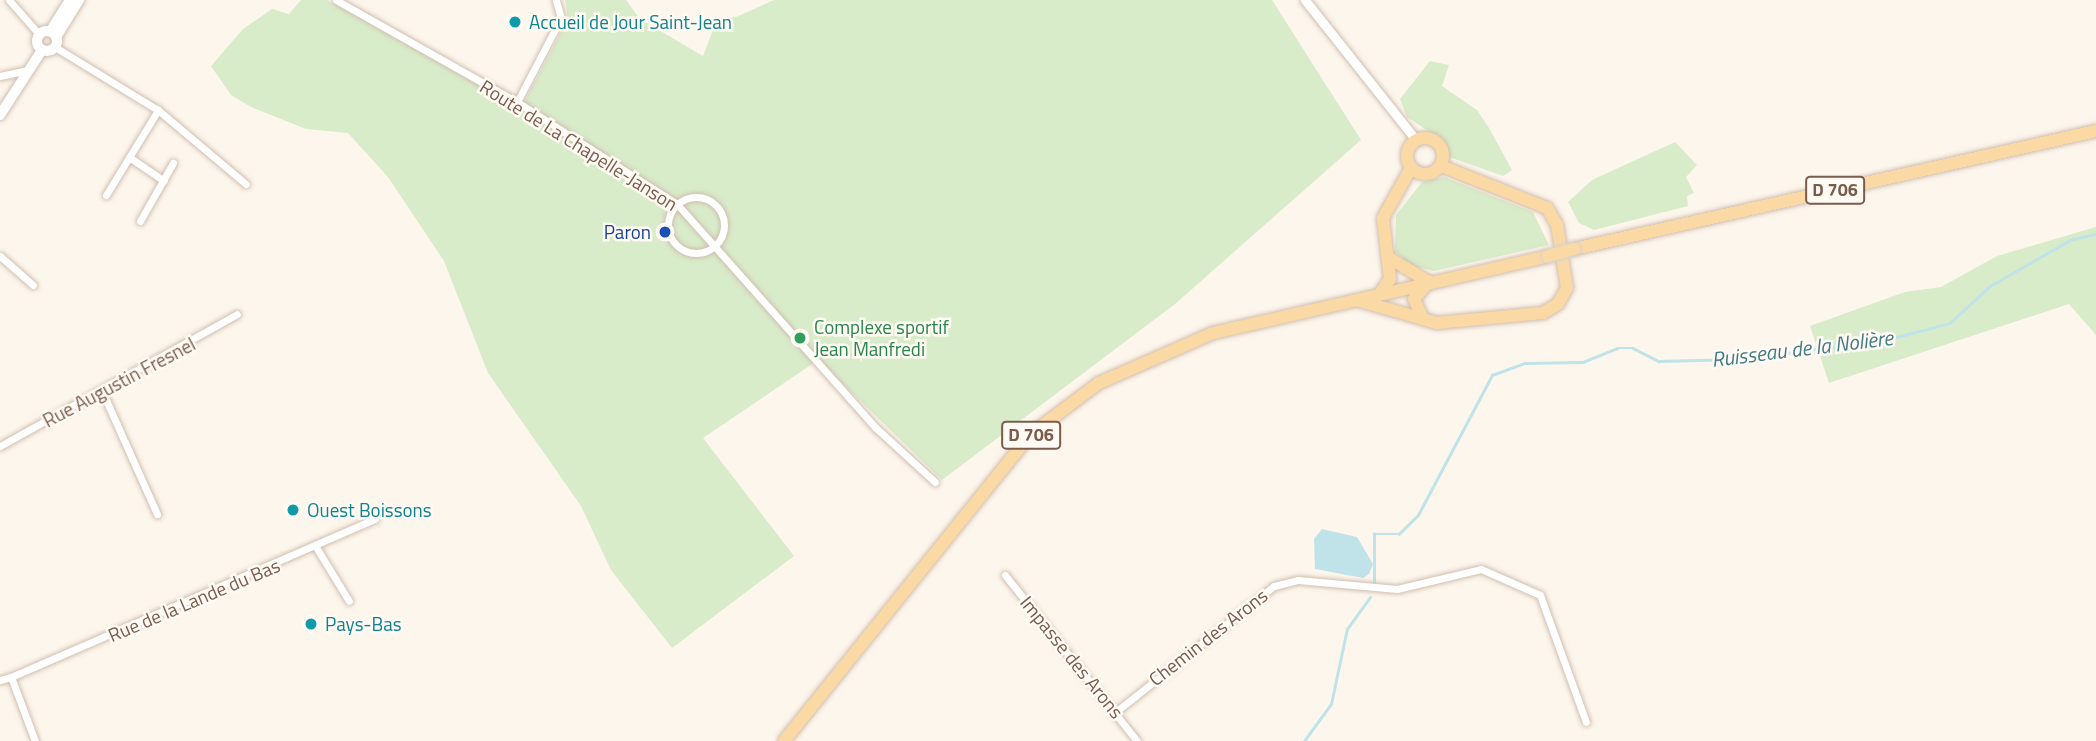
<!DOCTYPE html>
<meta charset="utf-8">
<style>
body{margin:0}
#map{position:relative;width:2096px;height:741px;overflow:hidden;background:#fdf6ec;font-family:"Titillium Web",sans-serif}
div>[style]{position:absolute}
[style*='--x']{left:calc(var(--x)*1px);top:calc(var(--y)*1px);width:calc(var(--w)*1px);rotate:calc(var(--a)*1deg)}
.green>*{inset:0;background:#d8ecc9}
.water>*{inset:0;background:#bfe3e8}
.stream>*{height:2.5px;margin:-1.25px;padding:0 1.25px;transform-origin:1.25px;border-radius:1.25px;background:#bfe3e8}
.roads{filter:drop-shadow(0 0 2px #d1beb0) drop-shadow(0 0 2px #d1beb0)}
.minor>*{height:7px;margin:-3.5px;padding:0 3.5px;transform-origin:3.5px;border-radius:3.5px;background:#fff}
.minor>.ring{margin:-3.5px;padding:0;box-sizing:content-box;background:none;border:7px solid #fff;border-radius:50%}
.tertiary>*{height:9px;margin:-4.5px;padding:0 4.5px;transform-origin:4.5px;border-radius:4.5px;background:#fff}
.secondary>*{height:10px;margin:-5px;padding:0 5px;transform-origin:5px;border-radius:5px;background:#fff}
.secondary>.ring{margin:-5px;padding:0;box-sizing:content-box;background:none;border:10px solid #fff;border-radius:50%}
.primary>*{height:12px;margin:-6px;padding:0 6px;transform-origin:6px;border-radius:6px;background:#fbd9a5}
.primary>.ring{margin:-6px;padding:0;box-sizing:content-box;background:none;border:12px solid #fbd9a5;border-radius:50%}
.bridges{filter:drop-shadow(0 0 2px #dad1cd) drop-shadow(0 0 2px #dad1cd)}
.primary-bridge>*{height:12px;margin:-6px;padding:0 6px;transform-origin:6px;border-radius:6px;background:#fbd9a5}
.dots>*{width:19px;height:19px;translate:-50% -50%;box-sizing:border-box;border:4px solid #fffaf3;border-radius:50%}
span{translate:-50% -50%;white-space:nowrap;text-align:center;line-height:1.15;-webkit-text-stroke:5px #fffaf3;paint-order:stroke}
.shield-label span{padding:2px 5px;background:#fffaf3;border:2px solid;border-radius:5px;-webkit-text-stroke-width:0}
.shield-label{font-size:18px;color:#7a5c4d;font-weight:700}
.culture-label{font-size:19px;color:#0d838f}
.left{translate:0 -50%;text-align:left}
.street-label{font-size:19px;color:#7a5c4d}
.transit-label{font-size:19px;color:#164399}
.right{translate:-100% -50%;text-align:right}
.leisure-label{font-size:19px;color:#27864d}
.water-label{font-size:21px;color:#437c86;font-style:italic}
</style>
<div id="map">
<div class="green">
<i style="clip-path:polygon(301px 0,327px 0,521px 108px,568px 19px,565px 0,626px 0,640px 19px,703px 56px,718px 17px,736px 17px,774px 0,1272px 0,1361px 140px,1175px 304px,942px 480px,818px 360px,703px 438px,794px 556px,672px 648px,611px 570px,581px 506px,488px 373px,444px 261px,388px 177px,348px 133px,306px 129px,251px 107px,231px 95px,211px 66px,243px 29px,272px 9px,289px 14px)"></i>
<i style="clip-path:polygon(1430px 61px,1449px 65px,1442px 86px,1477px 110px,1489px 128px,1512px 170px,1503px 176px,1449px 157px,1439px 138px,1407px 117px,1400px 99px)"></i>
<i style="clip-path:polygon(1675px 142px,1697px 165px,1686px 177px,1694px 193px,1687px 196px,1688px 206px,1594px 230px,1579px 223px,1568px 202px,1592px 180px)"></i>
<i style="clip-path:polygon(1444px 177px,1533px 212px,1549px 245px,1434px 271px,1409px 265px,1395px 251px,1396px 215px,1422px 182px)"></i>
<i style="clip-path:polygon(2096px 227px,2096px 335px,2069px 304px,1829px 383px,1810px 326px,1905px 292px,1941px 287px,1997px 256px)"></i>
</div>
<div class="water">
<i style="clip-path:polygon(1322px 529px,1357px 537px,1373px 564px,1369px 574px,1363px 578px,1315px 569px,1314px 539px)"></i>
</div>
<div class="stream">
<i style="--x:1374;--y:582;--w:48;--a:-90"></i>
<i style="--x:1374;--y:534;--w:25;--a:0"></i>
<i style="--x:1399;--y:534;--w:27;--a:-45"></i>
<i style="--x:1418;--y:515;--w:158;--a:-62.1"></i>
<i style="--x:1492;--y:375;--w:35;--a:-20"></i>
<i style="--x:1525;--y:363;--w:58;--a:-1"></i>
<i style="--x:1583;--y:362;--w:37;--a:-22"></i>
<i style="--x:1617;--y:348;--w:16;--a:0"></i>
<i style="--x:1633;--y:348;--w:29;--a:27"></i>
<i style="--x:1659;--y:361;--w:80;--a:-1.4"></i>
<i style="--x:1739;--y:359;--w:147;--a:-7.4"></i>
<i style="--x:1885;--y:340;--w:67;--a:-14.7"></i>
<i style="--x:1950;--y:323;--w:54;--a:-42.8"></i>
<i style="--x:1990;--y:286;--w:92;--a:-29.9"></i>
<i style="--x:2070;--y:240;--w:27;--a:-13"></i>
<i style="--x:1304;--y:741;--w:46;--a:-53.9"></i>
<i style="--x:1331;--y:704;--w:77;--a:-78"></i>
<i style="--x:1347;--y:629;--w:39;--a:-54"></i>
</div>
<div class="roads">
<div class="minor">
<i style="--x:9;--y:0;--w:45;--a:48.6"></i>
<i style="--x:336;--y:0;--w:208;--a:29.4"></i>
<i style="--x:517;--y:102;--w:190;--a:32.5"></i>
<i style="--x:677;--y:204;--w:300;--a:48.4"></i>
<i style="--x:876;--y:428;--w:80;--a:42.5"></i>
<i style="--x:55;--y:47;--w:121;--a:31.5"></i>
<i style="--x:158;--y:110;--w:115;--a:40.1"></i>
<i style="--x:0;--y:76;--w:30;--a:-12"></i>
<i style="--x:517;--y:102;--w:95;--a:-62.4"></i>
<i style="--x:561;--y:18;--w:19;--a:-106"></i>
<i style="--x:129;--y:157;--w:42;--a:34.4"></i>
<i style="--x:106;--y:195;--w:100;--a:-58.5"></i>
<i class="ring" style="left:668px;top:197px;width:49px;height:49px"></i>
<i style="--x:140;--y:221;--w:67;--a:-60.4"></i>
<i style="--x:0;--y:256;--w:44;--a:41.3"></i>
<i style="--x:102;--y:391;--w:135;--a:65.9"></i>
<i style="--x:0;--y:446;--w:271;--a:-29.1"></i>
<i style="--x:316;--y:547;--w:63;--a:58.6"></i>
<i style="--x:1005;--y:575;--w:212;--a:51.5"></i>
<i style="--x:11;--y:677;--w:397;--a:-23.5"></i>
<i style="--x:0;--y:680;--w:11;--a:-15"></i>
<i style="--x:11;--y:677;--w:68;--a:69.4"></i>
<i style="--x:1118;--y:710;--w:199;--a:-38.5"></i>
<i style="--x:1274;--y:586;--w:25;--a:-14"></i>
<i style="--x:1298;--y:580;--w:99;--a:5.2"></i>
<i style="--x:1397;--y:589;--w:86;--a:-13.4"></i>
<i style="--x:1481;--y:569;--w:64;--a:23.8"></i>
<i style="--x:1540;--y:595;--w:135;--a:70.1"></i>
</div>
<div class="tertiary">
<i style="--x:1305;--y:0;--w:179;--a:51.6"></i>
</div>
<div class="secondary">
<i class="ring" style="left:37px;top:31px;width:10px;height:10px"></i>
<i style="--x:50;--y:32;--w:38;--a:-58"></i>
<i style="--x:56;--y:37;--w:44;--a:-58.1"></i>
<i style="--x:0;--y:115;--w:77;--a:-57.1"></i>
</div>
<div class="primary">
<i class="ring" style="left:1407px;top:138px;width:24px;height:24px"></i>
<i style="--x:1574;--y:249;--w:535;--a:-12.74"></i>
<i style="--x:1388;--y:257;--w:48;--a:31.4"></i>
<i style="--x:1381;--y:292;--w:16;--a:-55"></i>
<i style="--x:1390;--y:279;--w:61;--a:-96.5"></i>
<i style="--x:1383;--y:218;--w:57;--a:-60.8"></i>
<i style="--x:1360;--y:301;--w:80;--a:15.9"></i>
<i style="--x:1437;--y:323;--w:106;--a:-5.4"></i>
<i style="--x:1543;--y:313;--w:17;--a:-31"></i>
<i style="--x:1558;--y:304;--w:18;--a:-61"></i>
<i style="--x:1567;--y:288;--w:64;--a:-99"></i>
<i style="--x:1557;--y:225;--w:20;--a:-120"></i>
<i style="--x:1547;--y:208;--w:114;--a:-158.4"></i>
<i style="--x:1423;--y:319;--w:22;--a:-114"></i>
<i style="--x:1414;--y:299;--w:23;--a:-49"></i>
<i style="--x:784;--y:741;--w:394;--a:-51.2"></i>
<i style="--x:1031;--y:434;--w:85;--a:-36.9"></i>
<i style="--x:1099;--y:383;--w:124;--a:-23.7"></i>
<i style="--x:1213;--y:333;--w:344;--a:-12.9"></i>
</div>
</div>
<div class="bridges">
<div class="primary-bridge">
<i style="--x:1548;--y:256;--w:27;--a:-15"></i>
</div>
</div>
<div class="dots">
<i style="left:515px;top:22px;background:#0f9aa8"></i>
<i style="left:665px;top:232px;background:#1a4fb4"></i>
<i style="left:800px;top:338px;background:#2e9e5b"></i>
<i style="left:293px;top:510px;background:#0f9aa8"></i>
<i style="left:311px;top:624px;background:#0f9aa8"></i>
</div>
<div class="shield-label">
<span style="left:1835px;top:190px">D 706</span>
<span style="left:1031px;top:435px">D 706</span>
</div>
<div class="culture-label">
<span class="left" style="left:529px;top:22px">Accueil de Jour Saint-Jean</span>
<span class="left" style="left:307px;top:510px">Ouest Boissons</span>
<span class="left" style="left:325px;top:624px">Pays-Bas</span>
</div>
<div class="street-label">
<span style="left:579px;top:145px;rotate:32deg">Route de La Chapelle-Janson</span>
<span style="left:119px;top:382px;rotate:-28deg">Rue Augustin Fresnel</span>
<span style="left:194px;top:600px;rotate:-23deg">Rue de la Lande du Bas</span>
<span style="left:1208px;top:637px;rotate:-38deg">Chemin des Arons</span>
<span style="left:1072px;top:657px;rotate:51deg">Impasse des Arons</span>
</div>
<div class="transit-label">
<span class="right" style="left:651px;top:232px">Paron</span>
</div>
<div class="leisure-label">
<span class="left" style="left:814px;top:338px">Complexe sportif<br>Jean Manfredi</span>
</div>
<div class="water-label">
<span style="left:1802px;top:348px;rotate:-7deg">Ruisseau de la Nolière</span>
</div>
</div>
